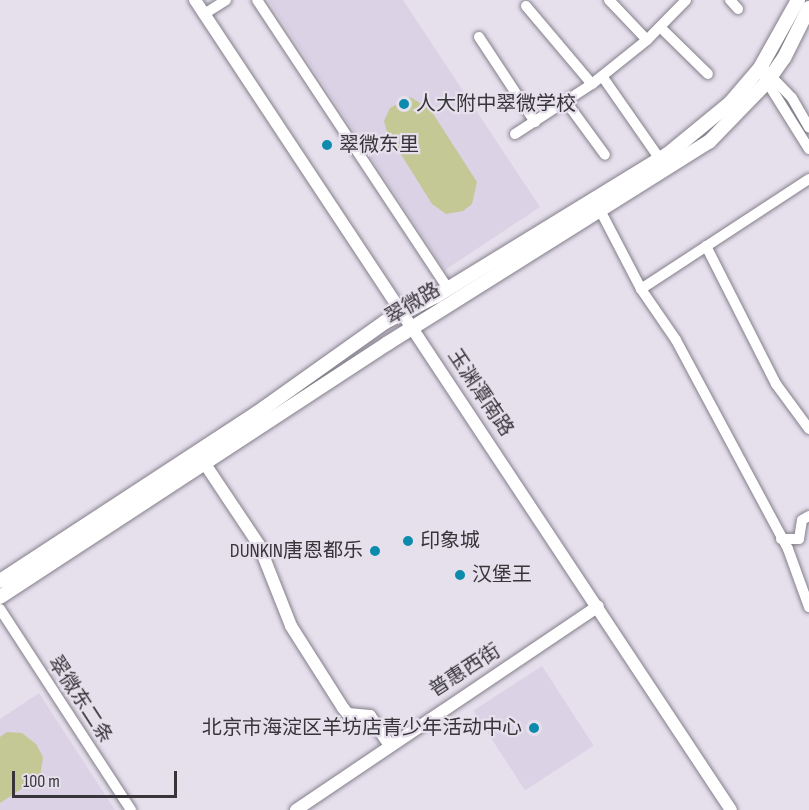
<!DOCTYPE html>
<meta charset="utf-8">
<style>
body{margin:0}
#map{position:relative;width:809px;height:810px;overflow:hidden;background:#e6e0ed;font-family:"Sofia Sans Condensed","Noto Sans SC",sans-serif}
div>[style]{position:absolute}
[style*='--x']{left:calc(var(--x)*1px);top:calc(var(--y)*1px);width:calc(var(--w)*1px);rotate:calc(var(--a)*1deg)}
.built>*{inset:0;background:#dbd2e6;transform-origin:0 0}
.green>*{inset:0;background:#c3c895}
.roads{filter:drop-shadow(0 0 2px #847f8a) drop-shadow(0 0 2px #847f8a)}
.minor>*{height:10px;margin:-5px;padding:0 5px;transform-origin:5px;border-radius:5px;background:#fff}
.tertiary>*{height:12px;margin:-6px;padding:0 6px;transform-origin:6px;border-radius:6px;background:#fff}
.secondary>*{height:14px;margin:-7px;padding:0 7px;transform-origin:7px;border-radius:7px;background:#fff}
.dots>*{width:16px;height:16px;translate:-50% -50%;box-sizing:border-box;border:3px solid #e6e0ed;border-radius:50%}
span{translate:-50% -50%;white-space:nowrap;text-align:center;line-height:1.15;-webkit-text-stroke:4.5px #e6e0ed;paint-order:stroke}
.poi-label{font-size:20px;color:#37353a}
.left{translate:0 -50%;text-align:left}
.right{translate:-100% -50%;text-align:right}
.street-label{font-size:20px;color:#37353a}
.scale{position:absolute;left:12px;top:771px;width:165px;height:27px;box-sizing:border-box;border:3px solid #37353a;border-top:0;padding-left:8px;font-size:18px;line-height:21px;white-space:nowrap;color:#37353a;-webkit-text-stroke:4px #e6e0ed;paint-order:stroke}
</style>
<div id="map">
<div class="built">
<i style="clip-path:polygon(268px 0,403px 0,540px 207px,445px 270px)"></i>
<i style="left:542px;top:666px;width:95px;height:82px;rotate:57deg"></i>
<i style="clip-path:polygon(39px 693px,115px 810px,0 810px,0 719px)"></i>
</div>
<div class="green">
<i style="clip-path:polygon(410px 97px,430px 109px,477px 182px,472px 204px,463px 211px,446px 214px,432px 204px,387px 132px,384px 121px,390px 108px)"></i>
<i style="clip-path:polygon(7px 732px,22px 733px,36px 744px,43px 757px,40px 777px,0 803px,0 737px)"></i>
</div>
<div class="roads">
<div class="minor">
<i style="--x:257;--y:0;--w:346;--a:56.5"></i>
<i style="--x:609;--y:0;--w:55;--a:46.5"></i>
<i style="--x:730;--y:0;--w:12;--a:48"></i>
<i style="--x:526;--y:6;--w:102;--a:49.8"></i>
<i style="--x:204;--y:14;--w:26;--a:-32"></i>
<i style="--x:660;--y:27;--w:67;--a:44.4"></i>
<i style="--x:479;--y:37;--w:102;--a:56.6"></i>
<i style="--x:766;--y:71;--w:37;--a:46"></i>
<i style="--x:792;--y:98;--w:34;--a:60"></i>
<i style="--x:602;--y:76;--w:101;--a:55.1"></i>
<i style="--x:764;--y:77;--w:85;--a:58"></i>
<i style="--x:567;--y:103;--w:64;--a:53.8"></i>
<i style="--x:515;--y:134;--w:92;--a:-33"></i>
<i style="--x:592;--y:84;--w:70;--a:-38.7"></i>
<i style="--x:647;--y:40;--w:56;--a:-45.7"></i>
<i style="--x:601;--y:212;--w:87;--a:62.5"></i>
<i style="--x:641;--y:289;--w:62;--a:55.5"></i>
<i style="--x:676;--y:340;--w:237;--a:61.8"></i>
<i style="--x:788;--y:549;--w:62;--a:70.1"></i>
<i style="--x:706;--y:246;--w:155;--a:63.1"></i>
<i style="--x:776;--y:384;--w:56;--a:53.7"></i>
<i style="--x:641;--y:289;--w:201;--a:-33.2"></i>
<i style="--x:781;--y:539;--w:18;--a:0"></i>
<i style="--x:799;--y:539;--w:19;--a:-81"></i>
<i style="--x:802;--y:520;--w:8;--a:-30"></i>
<i style="--x:0;--y:609;--w:240;--a:56.9"></i>
</div>
<div class="tertiary">
<i style="--x:195;--y:0;--w:971;--a:56.51"></i>
<i style="--x:205;--y:464;--w:97;--a:56.3"></i>
<i style="--x:259;--y:545;--w:87;--a:68.4"></i>
<i style="--x:291;--y:626;--w:97;--a:57.6"></i>
<i style="--x:343;--y:708;--w:8;--a:50"></i>
<i style="--x:348;--y:714;--w:22;--a:5"></i>
<i style="--x:370;--y:716;--w:34;--a:56"></i>
<i style="--x:296;--y:810;--w:364;--a:-34"></i>
</div>
<div class="secondary">
<i style="--x:0;--y:581;--w:307;--a:-33.2"></i>
<i style="--x:257;--y:413;--w:157;--a:-35.4"></i>
<i style="--x:385;--y:322;--w:57;--a:-27"></i>
<i style="--x:436;--y:296;--w:272;--a:-31.5"></i>
<i style="--x:668;--y:154;--w:80;--a:-39.4"></i>
<i style="--x:730;--y:103;--w:46;--a:-49.4"></i>
<i style="--x:760;--y:68;--w:78;--a:-60.8"></i>
<i style="--x:0;--y:597;--w:464;--a:-33.2"></i>
<i style="--x:388;--y:343;--w:379;--a:-32.1"></i>
<i style="--x:709;--y:142;--w:83;--a:-46"></i>
<i style="--x:767;--y:82;--w:29;--a:-55"></i>
<i style="--x:784;--y:58;--w:56;--a:-63.4"></i>
</div>
</div>
<div class="dots">
<i style="left:404px;top:104px;background:#0d8bad"></i>
<i style="left:327px;top:145px;background:#0d8bad"></i>
<i style="left:408px;top:541px;background:#0d8bad"></i>
<i style="left:375px;top:551px;background:#0d8bad"></i>
<i style="left:460px;top:575px;background:#0d8bad"></i>
<i style="left:534px;top:728px;background:#0d8bad"></i>
</div>
<div class="poi-label">
<span class="left" style="left:416px;top:104px">人大附中翠微学校</span>
<span class="left" style="left:339px;top:145px">翠微东里</span>
<span class="left" style="left:420px;top:541px">印象城</span>
<span class="right" style="left:363px;top:551px">DUNKIN唐恩都乐</span>
<span class="left" style="left:472px;top:575px">汉堡王</span>
<span class="right" style="left:522px;top:728px">北京市海淀区羊坊店青少年活动中心</span>
</div>
<div class="street-label">
<span style="left:413px;top:304px;rotate:-31deg">翠微路</span>
<span style="left:480px;top:393px;rotate:56deg">玉渊潭南路</span>
<span style="left:465px;top:671px;rotate:-33deg">普惠西街</span>
<span style="left:80px;top:700px;rotate:57deg">翠微东二条</span>
</div>
<div class="scale">100 m</div>
</div>
